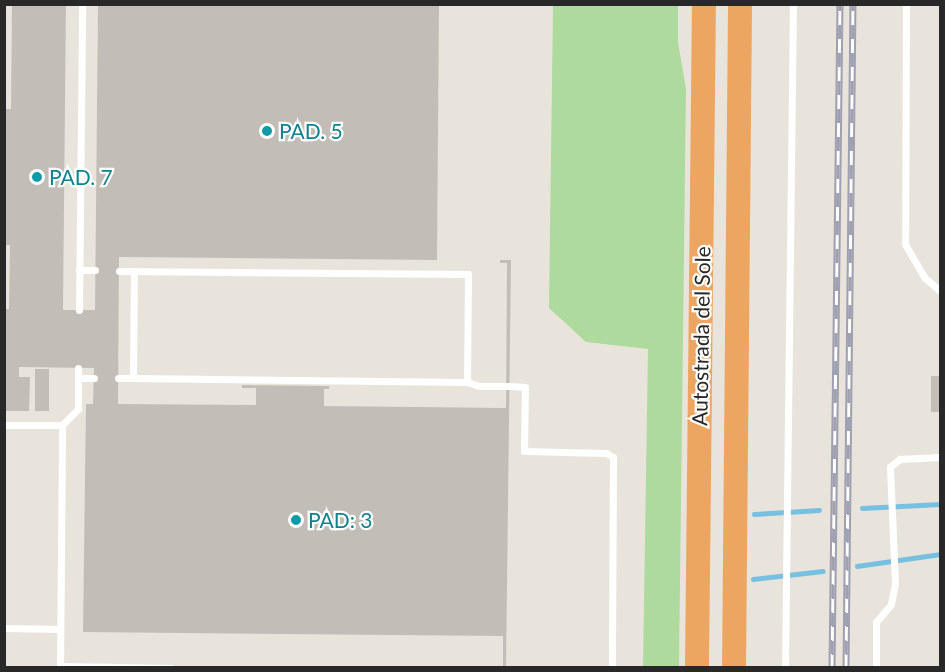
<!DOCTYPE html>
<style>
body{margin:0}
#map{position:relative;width:945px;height:672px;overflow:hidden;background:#e9e4db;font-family:Lato,sans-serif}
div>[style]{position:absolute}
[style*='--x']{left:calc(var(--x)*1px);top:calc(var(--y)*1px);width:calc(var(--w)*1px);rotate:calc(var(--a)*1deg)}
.green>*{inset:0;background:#aedb9d}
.stream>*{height:4.5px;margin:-2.25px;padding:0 2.25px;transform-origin:2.25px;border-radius:2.25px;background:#78c0e1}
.building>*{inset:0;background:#c2beb7;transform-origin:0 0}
.lane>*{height:7px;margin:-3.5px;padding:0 3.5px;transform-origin:3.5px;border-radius:3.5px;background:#fff}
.highway>*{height:24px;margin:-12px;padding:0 12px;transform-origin:12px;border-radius:12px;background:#eda662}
.rail>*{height:7px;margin-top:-3.5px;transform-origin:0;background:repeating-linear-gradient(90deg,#fff 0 14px,#9fa0b1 0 28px);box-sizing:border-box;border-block:2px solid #9fa0b1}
.dots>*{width:16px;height:16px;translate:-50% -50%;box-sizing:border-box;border:3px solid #fff;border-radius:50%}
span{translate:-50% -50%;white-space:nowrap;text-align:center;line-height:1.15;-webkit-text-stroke:4.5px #fff;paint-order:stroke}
.culture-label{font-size:21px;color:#0d838f}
.left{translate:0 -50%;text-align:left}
.street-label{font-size:21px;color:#282828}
.frame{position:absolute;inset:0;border:6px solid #282828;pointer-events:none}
</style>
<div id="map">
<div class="green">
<i style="clip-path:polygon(553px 5px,678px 5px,678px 42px,686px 89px,679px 667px,643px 667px,648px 349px,586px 342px,549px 308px)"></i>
</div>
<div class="stream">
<i style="--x:862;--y:508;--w:78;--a:-2.9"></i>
<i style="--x:754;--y:514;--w:65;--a:-3.5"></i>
<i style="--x:857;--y:566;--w:84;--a:-8.2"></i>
<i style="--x:753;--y:579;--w:70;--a:-6.5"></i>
</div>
<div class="building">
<i style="clip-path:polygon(12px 4px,66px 4px,63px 310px,95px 310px,98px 4px,439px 4px,437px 260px,119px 257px,118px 404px,256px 405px,256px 388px,242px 388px,242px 385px,329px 386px,329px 389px,324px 389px,324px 406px,506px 408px,507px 263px,500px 263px,500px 260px,511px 260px,506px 668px,503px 668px,503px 636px,83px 632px,86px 404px,93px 404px,94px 368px,19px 367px,19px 377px,30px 377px,29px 411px,4px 411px,4px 309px,9px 309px,10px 245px,4px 245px,4px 109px,11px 109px)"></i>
<i style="left:35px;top:369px;width:14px;height:42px"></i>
<i style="left:931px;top:376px;width:9px;height:36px"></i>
</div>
<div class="lane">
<i style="--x:906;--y:4;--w:240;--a:90.2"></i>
<i style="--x:905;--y:244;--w:39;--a:60"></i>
<i style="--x:925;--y:278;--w:20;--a:41"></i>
<i style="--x:79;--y:270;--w:16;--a:0"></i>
<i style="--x:119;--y:271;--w:349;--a:0.5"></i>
<i style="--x:468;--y:274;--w:108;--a:90.5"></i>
<i style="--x:467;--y:382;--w:334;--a:-179.3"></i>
<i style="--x:133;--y:378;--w:107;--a:-89.5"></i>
<i style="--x:79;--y:310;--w:306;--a:-89.4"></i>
<i style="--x:78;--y:378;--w:16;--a:0"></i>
<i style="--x:118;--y:378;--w:15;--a:0"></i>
<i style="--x:467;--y:382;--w:13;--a:18"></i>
<i style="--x:479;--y:386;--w:27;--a:0"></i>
<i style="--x:509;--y:386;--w:16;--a:4"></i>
<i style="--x:525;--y:387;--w:64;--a:90.9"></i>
<i style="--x:524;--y:451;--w:82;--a:1.4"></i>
<i style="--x:606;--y:453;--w:8;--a:30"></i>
<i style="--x:613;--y:457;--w:211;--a:90.3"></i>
<i style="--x:4;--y:425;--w:58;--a:0"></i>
<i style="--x:4;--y:628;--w:56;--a:1"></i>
<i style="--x:60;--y:666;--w:111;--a:1"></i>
<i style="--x:60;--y:668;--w:243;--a:-89.5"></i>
<i style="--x:62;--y:425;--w:23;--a:-45"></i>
<i style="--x:78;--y:409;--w:41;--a:-90"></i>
<i style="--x:785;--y:668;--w:664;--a:-89.31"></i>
<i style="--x:876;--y:668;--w:46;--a:-90"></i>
<i style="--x:876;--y:622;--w:23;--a:-50"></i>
<i style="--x:891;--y:604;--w:21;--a:-79"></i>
<i style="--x:895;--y:583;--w:116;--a:-92.5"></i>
<i style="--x:890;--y:467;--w:13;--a:-39"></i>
<i style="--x:900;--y:459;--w:40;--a:-2.9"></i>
</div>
<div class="highway">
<i style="--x:697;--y:668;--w:664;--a:-89.4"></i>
<i style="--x:734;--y:668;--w:664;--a:-89.48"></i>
</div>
<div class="rail">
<i style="--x:832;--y:668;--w:664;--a:-89.31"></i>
<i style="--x:846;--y:668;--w:664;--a:-89.4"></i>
</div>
<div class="dots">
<i style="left:267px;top:131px;background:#0f9aa8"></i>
<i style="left:37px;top:177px;background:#0f9aa8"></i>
<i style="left:296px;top:520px;background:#0f9aa8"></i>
</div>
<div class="culture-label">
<span class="left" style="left:279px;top:131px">PAD. 5</span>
<span class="left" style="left:49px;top:177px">PAD. 7</span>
<span class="left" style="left:308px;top:520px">PAD: 3</span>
</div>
<div class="street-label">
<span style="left:701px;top:336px;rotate:-89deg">Autostrada del Sole</span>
</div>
<div class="frame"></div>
</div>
